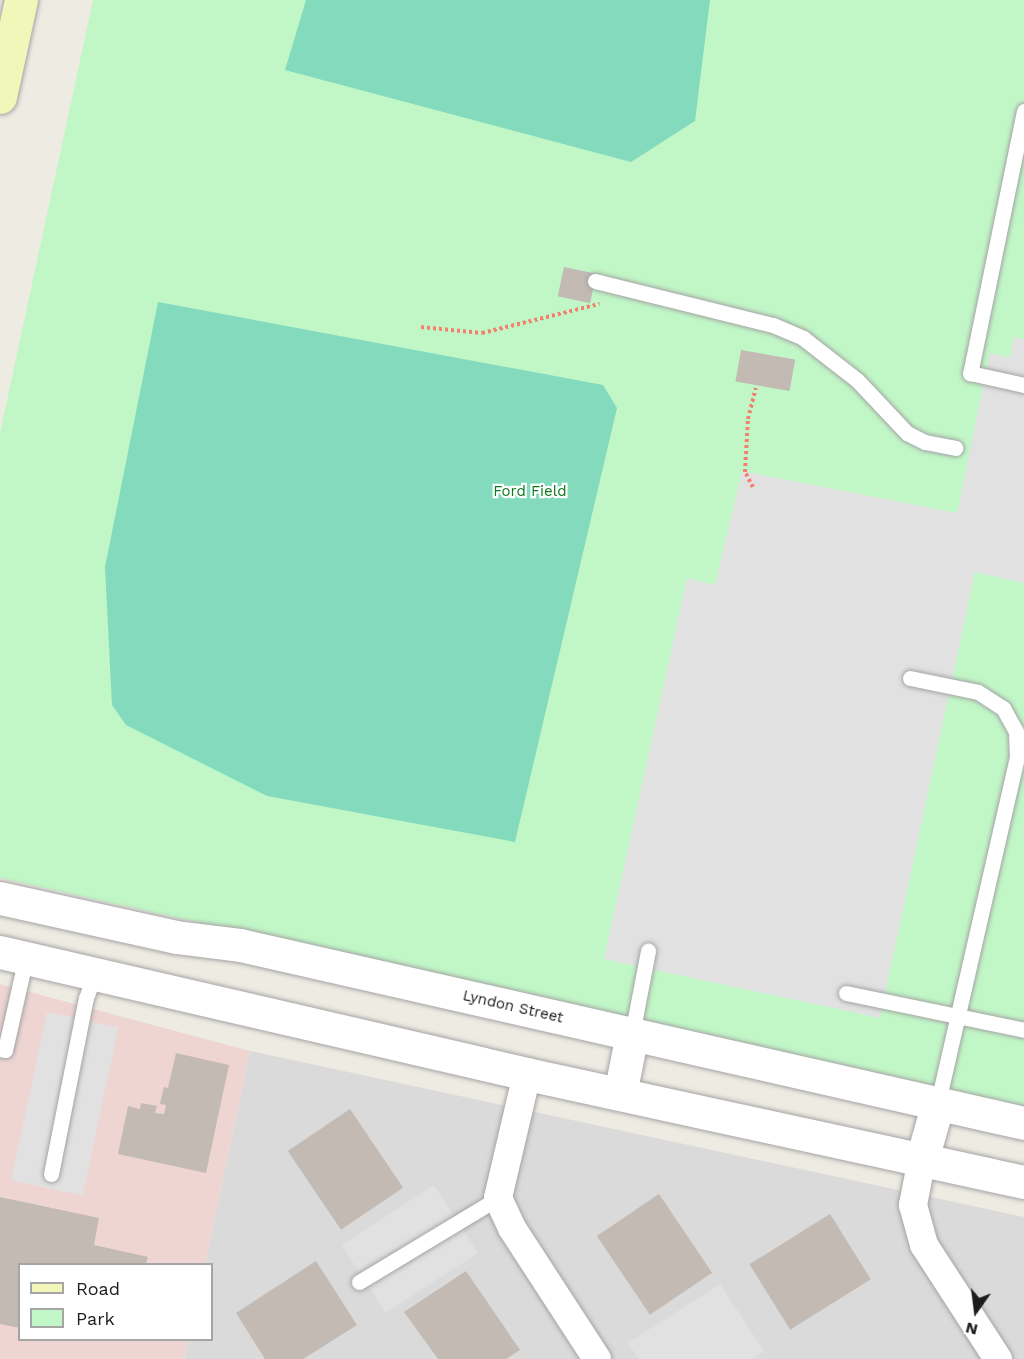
<!DOCTYPE html>
<style>
body{margin:0}
#map{position:relative;width:1024px;height:1359px;overflow:hidden;background:#eeebe3;font-family:"Work Sans",sans-serif}
div>[style]{position:absolute}
[style*='--x']{left:calc(var(--x)*1px);top:calc(var(--y)*1px);width:calc(var(--w)*1px);rotate:calc(var(--a)*1deg)}
.residential>*{inset:0;background:#dbdada}
.commercial>*{inset:0;background:#eed5d2}
.park>*{inset:0;background:#c1f7c7}
.pitch>*{inset:0;background:#83dabc}
.parking>*{inset:0;background:#e1e1e1;transform-origin:0 0}
.building>*{inset:0;background:#c2bab3;transform-origin:0 0}
.path>*{height:4px;margin-top:-2px;transform-origin:0;background:repeating-linear-gradient(90deg,#f4816e 0 3px,transparent 0 6px)}
.roads{filter:drop-shadow(0 0 2px #a4a4a4) drop-shadow(0 0 2px #a4a4a4)}
.service>*{height:15px;margin:-7.5px;padding:0 7.5px;transform-origin:7.5px;border-radius:7.5px;background:#fff}
.minor>*{height:28px;margin:-14px;padding:0 14px;transform-origin:14px;border-radius:14px;background:#fff}
.tertiary>*{height:33px;margin:-16.5px;padding:0 16.5px;transform-origin:16.5px;border-radius:16.5px;background:#fff}
.secondary>*{height:33px;margin:-16.5px;padding:0 16.5px;transform-origin:16.5px;border-radius:16.5px;background:#f1f7b8}
span{translate:-50% -50%;white-space:nowrap;text-align:center;line-height:1.15;-webkit-text-stroke:4.5px #fff;paint-order:stroke}
.park-label{font-size:15px;color:#0f761c}
.street-label{font-size:15px;color:#1d1d1d}
.legend{position:absolute;left:18px;top:1263px;width:195px;height:78px;box-sizing:border-box;background:#fff;border:2px solid #a5a5a5;margin:0;padding:8px 10px;list-style:none;font-size:18px;color:#1d1d1d}
.legend li{display:flex;align-items:center;gap:12px;height:30px}
.legend b{width:30px;border:2px solid #a5a5a5}
.north{position:absolute;left:946px;top:1281px;width:60px;height:60px;-webkit-text-stroke:4px #fff;paint-order:stroke;rotate:194deg;font-size:16px;font-weight:700;line-height:24px;text-align:center;color:#1d1d1d}
.north::after{content:'';display:block;margin:auto;width:21px;height:27px;background:#1d1d1d;clip-path:polygon(50% 0,100% 100%,50% 72%,0 100%)}
</style>
<div id="map">
<div class="residential">
<i style="clip-path:polygon(250px 1051px,1024px 1217px,1024px 1359px,184px 1359px,188px 1340px,212px 1340px,212px 1264px,205px 1264px)"></i>
</div>
<div class="commercial">
<i style="clip-path:polygon(0 984px,250px 1051px,205px 1264px,20px 1264px,20px 1340px,188px 1340px,184px 1359px,0 1359px)"></i>
</div>
<div class="park">
<i style="clip-path:polygon(93px 0,1024px 0,1024px 1108px,0 878px,0 433px)"></i>
</div>
<div class="pitch">
<i style="clip-path:polygon(306px 0,710px 0,695px 121px,631px 162px,285px 70px)"></i>
<i style="clip-path:polygon(158px 302px,603px 385px,617px 408px,515px 842px,267px 796px,126px 725px,112px 705px,105px 567px)"></i>
</div>
<div class="parking">
<i style="clip-path:polygon(1014px 337px,1024px 339px,1024px 583px,975px 572px,880px 1018px,604px 959px,687px 578px,715px 585px,742px 471px,957px 513px,990px 353px,1010px 358px)"></i>
<i style="left:47px;top:1012px;width:73px;height:172px;rotate:12deg"></i>
<i style="left:434px;top:1185px;width:81px;height:110px;rotate:57deg"></i>
<i style="clip-path:polygon(720px 1284px,764px 1351px,753px 1359px,639px 1359px,628px 1343px)"></i>
</div>
<div class="building">
<i style="left:564px;top:267px;width:33px;height:30px;rotate:12deg"></i>
<i style="left:741px;top:350px;width:55px;height:32px;rotate:10deg"></i>
<i style="clip-path:polygon(176px 1053px,229px 1065px,206px 1173px,118px 1154px,128px 1106px,140px 1109px,141px 1103px,157px 1106px,155px 1113px,164px 1114px,166px 1105px,160px 1104px,164px 1087px,168px 1088px)"></i>
<i style="left:350px;top:1109px;width:95px;height:75px;rotate:56deg"></i>
<i style="left:659px;top:1194px;width:95px;height:75px;rotate:56deg"></i>
<i style="clip-path:polygon(0 1197px,99px 1218px,94px 1245px,148px 1257px,146px 1264px,20px 1264px,20px 1328px,0 1324px)"></i>
<i style="left:830px;top:1214px;width:77px;height:95px;rotate:58deg"></i>
<i style="clip-path:polygon(316px 1261px,357px 1325px,303px 1359px,265px 1359px,236px 1313px)"></i>
<i style="clip-path:polygon(466px 1271px,520px 1350px,506px 1359px,438px 1359px,404px 1312px)"></i>
</div>
<div class="path">
<i style="--x:421;--y:327;--w:61;--a:5.6"></i>
<i style="--x:482;--y:333;--w:121;--a:-13.9"></i>
<i style="--x:753;--y:487;--w:17;--a:-118"></i>
<i style="--x:745;--y:472;--w:53;--a:-86.8"></i>
<i style="--x:748;--y:419;--w:32;--a:-76"></i>
</div>
<div class="roads">
<div class="service">
<i style="--x:1024;--y:111;--w:268;--a:101.6"></i>
<i style="--x:970;--y:373;--w:55;--a:12.5"></i>
<i style="--x:595;--y:281;--w:183;--a:13.9"></i>
<i style="--x:773;--y:325;--w:33;--a:23"></i>
<i style="--x:803;--y:338;--w:68;--a:37.9"></i>
<i style="--x:857;--y:380;--w:73;--a:46.7"></i>
<i style="--x:907;--y:433;--w:20;--a:27"></i>
<i style="--x:925;--y:442;--w:31;--a:11"></i>
<i style="--x:910;--y:678;--w:69;--a:11.6"></i>
<i style="--x:978;--y:692;--w:30;--a:33"></i>
<i style="--x:1003;--y:708;--w:26;--a:61"></i>
<i style="--x:1016;--y:731;--w:26;--a:88"></i>
<i style="--x:1017;--y:757;--w:355;--a:102.9"></i>
<i style="--x:846;--y:993;--w:182;--a:11.7"></i>
<i style="--x:632;--y:1034;--w:85;--a:-79.1"></i>
<i style="--x:0;--y:1049;--w:5;--a:11"></i>
<i style="--x:5;--y:1050;--w:95;--a:-77.3"></i>
<i style="--x:51;--y:1174;--w:179;--a:-78.8"></i>
<i style="--x:86;--y:998;--w:27;--a:-70"></i>
<i style="--x:359;--y:1282;--w:162;--a:-31.1"></i>
</div>
<div class="minor">
<i style="--x:527;--y:1074;--w:127;--a:103.2"></i>
<i style="--x:498;--y:1198;--w:33;--a:65"></i>
<i style="--x:512;--y:1228;--w:156;--a:57"></i>
<i style="--x:922;--y:1159;--w:47;--a:101.1"></i>
<i style="--x:913;--y:1205;--w:41;--a:74.6"></i>
<i style="--x:924;--y:1245;--w:136;--a:57"></i>
</div>
<div class="tertiary">
<i style="--x:0;--y:898;--w:180;--a:12.5"></i>
<i style="--x:176;--y:937;--w:64;--a:7.1"></i>
<i style="--x:240;--y:945;--w:804;--a:12.79"></i>
<i style="--x:0;--y:952;--w:541;--a:13.03"></i>
<i style="--x:527;--y:1074;--w:509;--a:12.26"></i>
<i style="--x:620;--y:1094;--w:61;--a:-78.7"></i>
<i style="--x:922;--y:1159;--w:58;--a:-74.1"></i>
</div>
<div class="secondary">
<i style="--x:0;--y:97;--w:99;--a:-77.8"></i>
</div>
</div>
<div class="park-label">
<span style="left:530px;top:492px">Ford Field</span>
</div>
<div class="street-label">
<span style="left:513px;top:1007px;rotate:13deg">Lyndon Street</span>
</div>
<ul class="legend">
<li><b style="height:8px;background:#f1f7b8"></b>Road</li>
<li><b style="height:16px;background:#c1f7c7"></b>Park</li>
</ul>
<div class="north">N</div>
</div>
